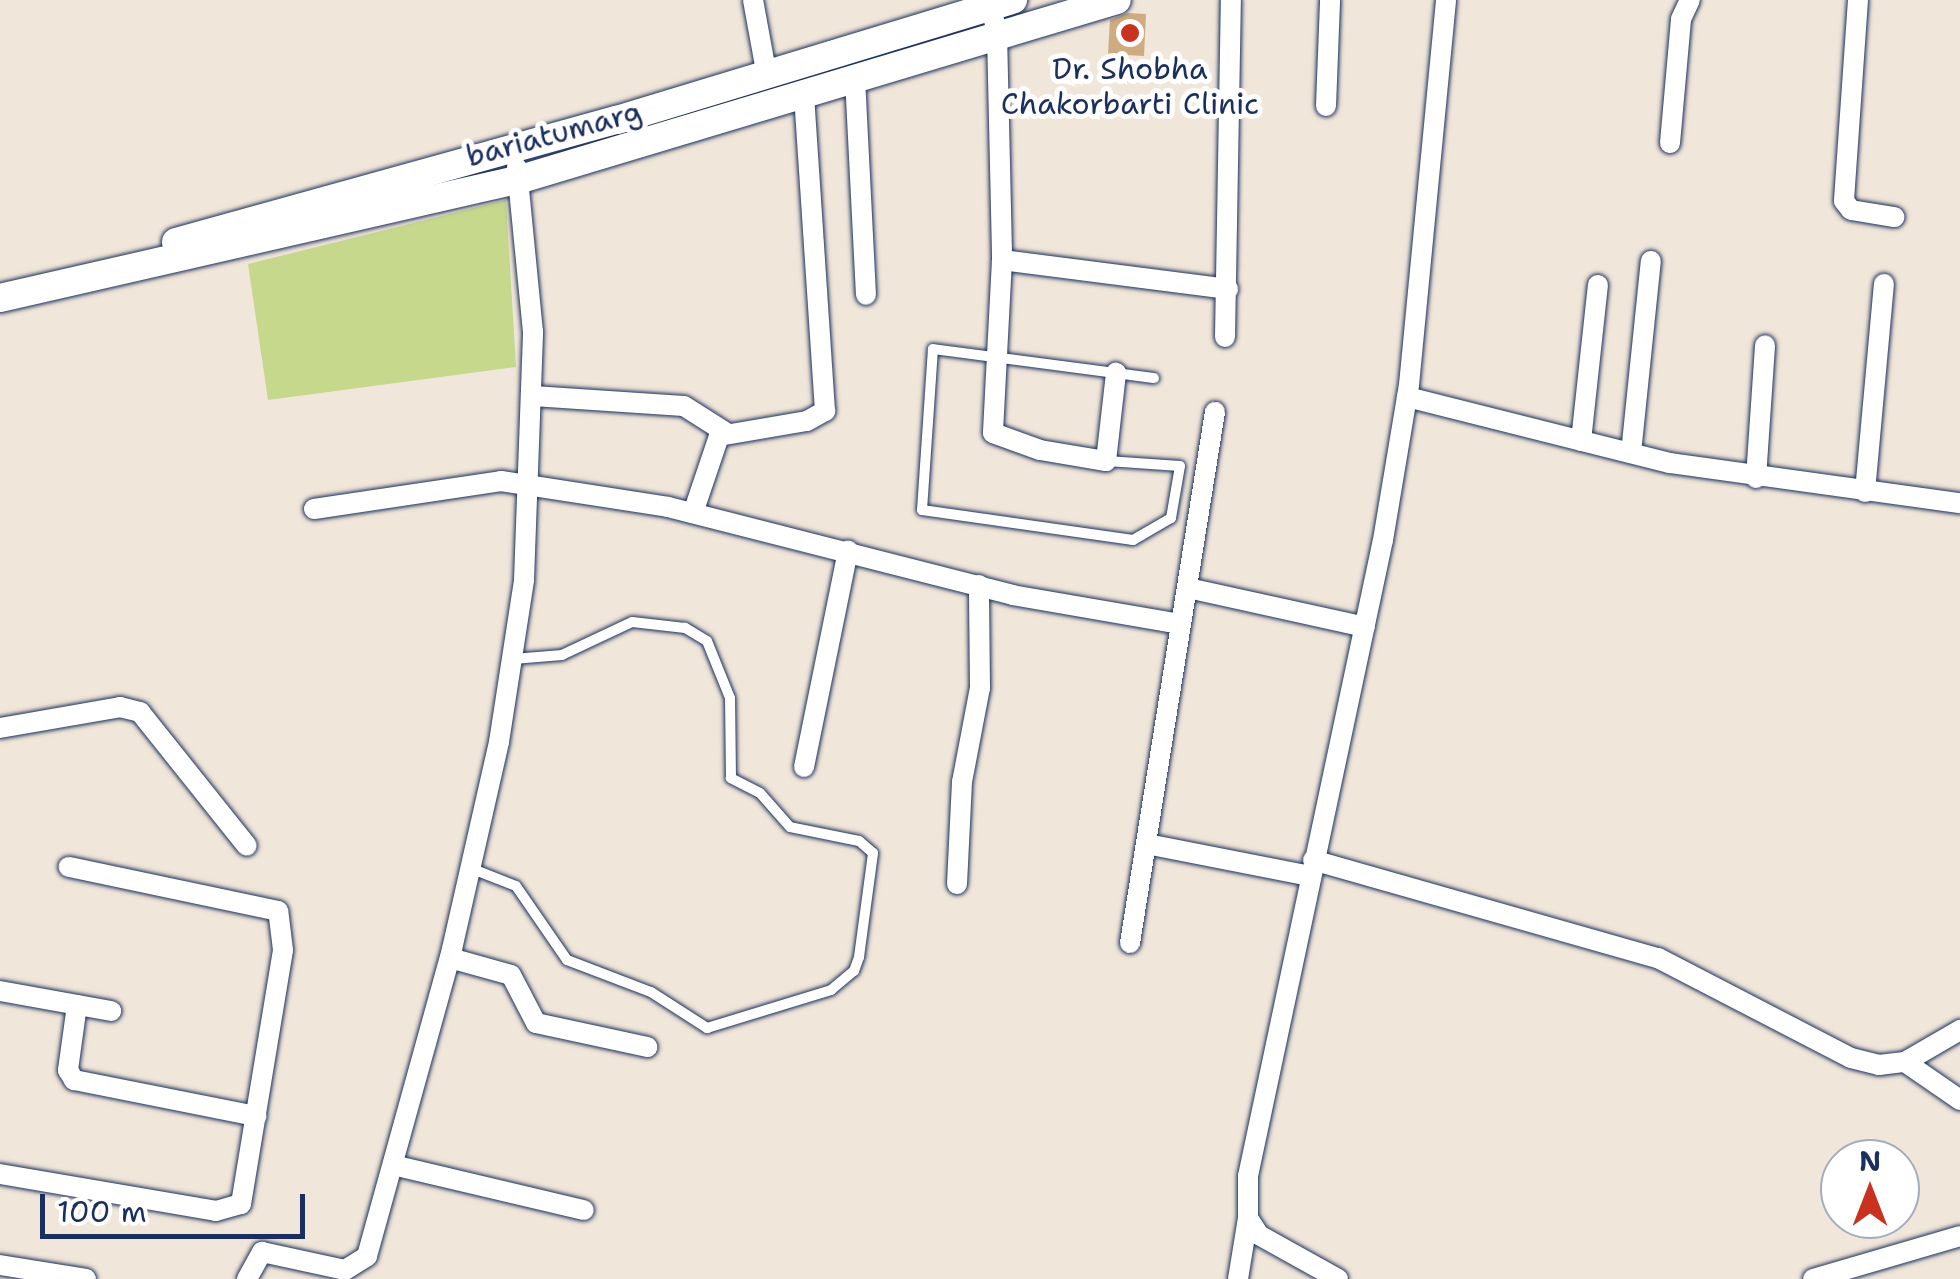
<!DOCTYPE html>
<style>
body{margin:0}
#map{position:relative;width:1960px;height:1279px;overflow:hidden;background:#f0e6d9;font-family:"Shantell Sans",sans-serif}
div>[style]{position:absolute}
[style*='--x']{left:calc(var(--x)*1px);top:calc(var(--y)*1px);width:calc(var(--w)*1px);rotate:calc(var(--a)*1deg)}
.green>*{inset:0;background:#c6d88c}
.building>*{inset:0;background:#ceab81}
.roads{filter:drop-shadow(0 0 2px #1b2f5e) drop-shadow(0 0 2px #1b2f5e)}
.lane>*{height:10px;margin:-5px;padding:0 5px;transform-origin:5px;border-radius:5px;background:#fff}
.street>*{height:20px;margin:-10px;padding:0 10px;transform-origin:10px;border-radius:10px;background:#fff}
.secondary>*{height:28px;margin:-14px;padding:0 14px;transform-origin:14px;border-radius:14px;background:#fff}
.dots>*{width:28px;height:28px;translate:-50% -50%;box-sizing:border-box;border:5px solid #fff;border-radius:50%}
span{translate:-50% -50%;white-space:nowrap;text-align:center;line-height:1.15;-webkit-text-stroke:10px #fff;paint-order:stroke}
.poi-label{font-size:30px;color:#1b2f5e}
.street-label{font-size:30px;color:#1b2f5e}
.north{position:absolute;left:1820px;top:1139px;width:100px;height:100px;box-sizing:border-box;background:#fff;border:2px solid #a4acbf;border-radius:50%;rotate:0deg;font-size:28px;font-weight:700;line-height:40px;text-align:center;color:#1b2f5e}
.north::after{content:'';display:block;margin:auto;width:35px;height:45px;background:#c8321e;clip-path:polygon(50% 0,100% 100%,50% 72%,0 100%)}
.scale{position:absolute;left:40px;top:1194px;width:265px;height:45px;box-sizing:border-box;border:5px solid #1b2f5e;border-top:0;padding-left:12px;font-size:30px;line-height:35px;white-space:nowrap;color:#1b2f5e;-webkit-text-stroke:8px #fff;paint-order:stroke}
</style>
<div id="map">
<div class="green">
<i style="clip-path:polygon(506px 200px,516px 367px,268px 400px,248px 264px)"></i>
</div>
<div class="building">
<i style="clip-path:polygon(1128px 13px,1146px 14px,1144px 56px,1108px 54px,1110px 20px)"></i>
</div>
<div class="roads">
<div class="lane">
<i style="--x:1107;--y:461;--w:73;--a:3.9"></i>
<i style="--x:1180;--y:466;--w:53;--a:99.8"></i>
<i style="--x:1171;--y:518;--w:44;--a:149.9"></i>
<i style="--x:1133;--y:540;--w:213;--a:-171.9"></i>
<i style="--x:922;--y:510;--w:161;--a:-86.1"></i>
<i style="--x:933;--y:349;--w:223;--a:7.5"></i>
<i style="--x:470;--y:868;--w:49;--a:21.4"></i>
<i style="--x:516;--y:886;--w:90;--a:55.4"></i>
<i style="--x:567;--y:960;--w:90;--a:20.9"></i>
<i style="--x:651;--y:992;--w:67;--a:32.7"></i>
<i style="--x:707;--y:1028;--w:130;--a:-17"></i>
<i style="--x:831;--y:990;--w:30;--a:-40"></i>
<i style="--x:854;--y:971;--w:15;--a:-70"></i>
<i style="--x:859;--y:957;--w:105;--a:-82.3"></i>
<i style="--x:873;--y:853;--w:18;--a:-139"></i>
<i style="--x:859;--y:841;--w:70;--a:-168.5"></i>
<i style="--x:790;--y:827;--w:45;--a:-131.4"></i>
<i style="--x:760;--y:793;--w:33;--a:-153"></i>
<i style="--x:731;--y:778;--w:80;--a:-90.7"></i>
<i style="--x:730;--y:698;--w:61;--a:-112"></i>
<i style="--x:707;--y:641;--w:26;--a:-149"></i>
<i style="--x:685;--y:628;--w:53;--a:-173.5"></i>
<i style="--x:632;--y:622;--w:77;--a:154.8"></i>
<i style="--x:562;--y:655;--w:49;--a:175.3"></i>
</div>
<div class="street">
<i style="--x:753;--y:0;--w:77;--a:79.6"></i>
<i style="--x:1858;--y:0;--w:201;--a:94"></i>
<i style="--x:1844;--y:201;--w:11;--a:52"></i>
<i style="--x:1851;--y:210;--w:44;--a:9.2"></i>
<i style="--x:991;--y:7;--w:27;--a:77"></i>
<i style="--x:997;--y:33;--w:227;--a:88.7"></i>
<i style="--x:1002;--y:260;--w:173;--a:93"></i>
<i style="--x:993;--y:433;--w:50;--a:19.9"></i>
<i style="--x:1040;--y:450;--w:67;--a:9.5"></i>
<i style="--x:1106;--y:461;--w:89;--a:-83.5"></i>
<i style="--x:855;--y:78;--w:217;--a:87.1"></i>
<i style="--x:1326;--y:106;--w:106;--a:-87.8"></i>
<i style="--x:1670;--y:143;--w:124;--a:-84.9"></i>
<i style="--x:1681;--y:19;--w:21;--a:-65"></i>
<i style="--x:1002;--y:260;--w:228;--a:7.3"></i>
<i style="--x:1225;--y:337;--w:337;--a:-89"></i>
<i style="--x:533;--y:396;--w:151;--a:3.8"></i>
<i style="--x:684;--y:406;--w:49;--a:32.4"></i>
<i style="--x:1407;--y:397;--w:271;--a:14.1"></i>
<i style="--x:1670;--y:463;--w:293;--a:7.9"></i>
<i style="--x:1581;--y:441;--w:157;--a:-83.8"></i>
<i style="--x:1631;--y:453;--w:193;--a:-84.1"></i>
<i style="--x:1756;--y:478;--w:133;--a:-86.1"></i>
<i style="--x:1865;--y:492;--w:209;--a:-84.8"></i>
<i style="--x:314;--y:509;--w:189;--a:-8.5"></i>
<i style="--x:501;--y:481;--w:169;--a:8.8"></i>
<i style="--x:668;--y:507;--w:355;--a:14.3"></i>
<i style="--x:1012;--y:595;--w:170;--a:9.8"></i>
<i style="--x:693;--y:513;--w:81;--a:-71.3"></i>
<i style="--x:719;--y:436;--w:89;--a:-9.7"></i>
<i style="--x:807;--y:421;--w:21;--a:-29"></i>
<i style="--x:825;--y:411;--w:317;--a:-93.8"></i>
<i style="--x:1188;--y:588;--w:181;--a:12.4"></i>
<i style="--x:0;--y:728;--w:122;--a:-9.9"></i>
<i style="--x:120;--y:707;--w:21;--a:14"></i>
<i style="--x:140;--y:712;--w:171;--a:51.4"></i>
<i style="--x:804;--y:767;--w:221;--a:-78.5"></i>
<i style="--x:1147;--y:844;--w:166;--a:11.1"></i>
<i style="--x:1313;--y:860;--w:359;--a:15.9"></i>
<i style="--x:1658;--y:958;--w:217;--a:27.4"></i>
<i style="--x:1851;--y:1058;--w:29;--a:14"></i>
<i style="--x:1879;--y:1065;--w:26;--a:-7"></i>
<i style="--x:1905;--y:1062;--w:64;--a:-30.2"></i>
<i style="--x:957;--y:884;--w:102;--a:-87.2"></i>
<i style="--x:962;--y:782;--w:96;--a:-79.2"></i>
<i style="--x:980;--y:688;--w:103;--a:-90.6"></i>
<i style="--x:1130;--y:943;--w:538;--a:-80.91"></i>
<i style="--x:450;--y:958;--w:63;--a:15.6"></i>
<i style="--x:511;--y:975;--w:54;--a:62.5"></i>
<i style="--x:536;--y:1023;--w:114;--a:12.2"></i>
<i style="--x:0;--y:991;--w:113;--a:10.2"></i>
<i style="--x:77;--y:1005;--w:66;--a:97.9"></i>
<i style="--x:68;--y:1070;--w:12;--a:59"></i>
<i style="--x:74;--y:1080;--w:186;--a:11.2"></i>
<i style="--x:1905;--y:1062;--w:67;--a:34.6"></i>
<i style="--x:393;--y:1165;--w:196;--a:13.3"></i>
<i style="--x:0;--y:1174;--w:219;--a:9.7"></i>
<i style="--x:216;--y:1211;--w:26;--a:-16"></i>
<i style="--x:241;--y:1204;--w:257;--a:-80.6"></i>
<i style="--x:283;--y:950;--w:39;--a:-97"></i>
<i style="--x:278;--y:911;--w:214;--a:-168.1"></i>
<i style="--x:0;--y:1265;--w:87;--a:9.2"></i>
<i style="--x:247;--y:1279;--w:31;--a:-61"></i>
<i style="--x:262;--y:1252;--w:85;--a:12.2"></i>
<i style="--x:345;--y:1270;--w:26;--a:-32"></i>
<i style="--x:367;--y:1256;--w:319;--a:-74.5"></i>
<i style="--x:452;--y:949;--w:212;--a:-77.2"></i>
<i style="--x:499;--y:742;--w:164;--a:-81.2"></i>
<i style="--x:524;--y:580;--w:248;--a:-87.9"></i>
<i style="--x:533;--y:332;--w:165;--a:-95.6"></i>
<i style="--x:1238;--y:1279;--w:62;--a:-80.7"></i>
<i style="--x:1338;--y:1279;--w:90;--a:-150.9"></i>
<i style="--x:1259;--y:1235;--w:20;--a:-123"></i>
<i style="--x:1248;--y:1218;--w:42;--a:-90"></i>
<i style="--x:1248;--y:1176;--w:650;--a:-78.02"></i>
<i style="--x:1383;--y:540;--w:157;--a:-80.5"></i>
<i style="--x:1409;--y:385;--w:387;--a:-84.5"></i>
<i style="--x:1813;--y:1279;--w:153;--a:-16.3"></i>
</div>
<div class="secondary">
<i style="--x:176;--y:242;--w:458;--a:-15.5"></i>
<i style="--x:617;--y:120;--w:414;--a:-16.9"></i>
<i style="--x:0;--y:298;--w:534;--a:-12.87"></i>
<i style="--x:521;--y:179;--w:622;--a:-16.72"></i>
</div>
</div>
<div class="dots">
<i style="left:1130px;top:33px;background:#c8321e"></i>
</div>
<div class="poi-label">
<span style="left:1130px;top:86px">Dr. Shobha<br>Chakorbarti Clinic</span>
</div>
<div class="street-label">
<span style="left:554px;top:134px;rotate:-15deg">bariatumarg</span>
</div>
<div class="north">N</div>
<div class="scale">100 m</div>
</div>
